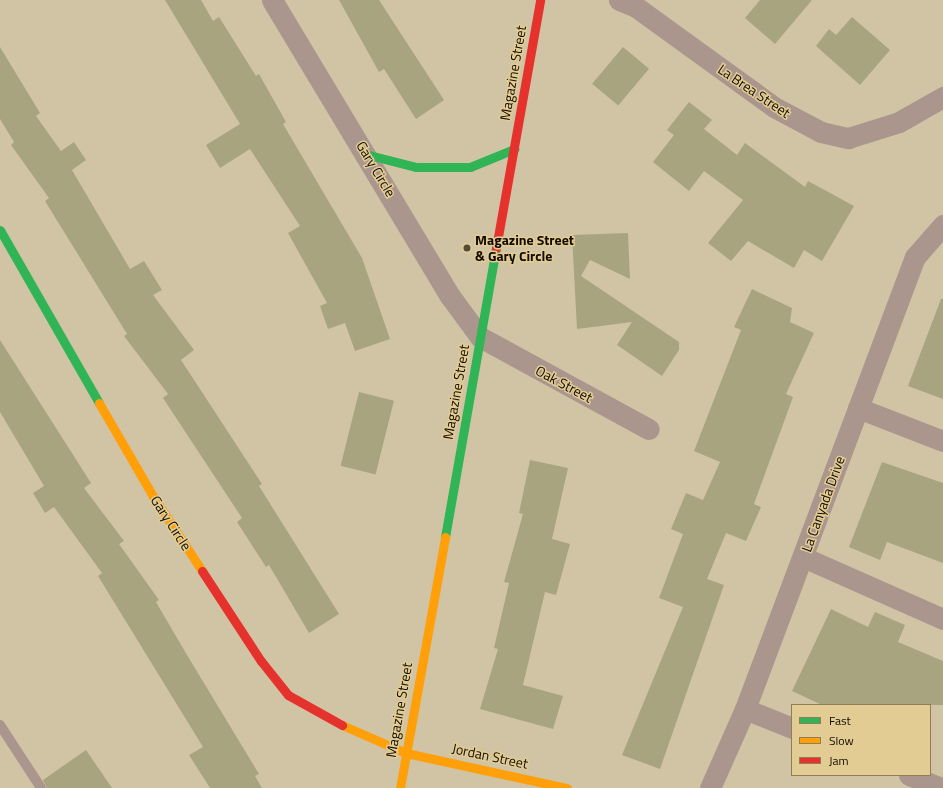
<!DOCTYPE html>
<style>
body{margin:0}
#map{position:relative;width:943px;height:788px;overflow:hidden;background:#d0c4a5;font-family:"Titillium Web",sans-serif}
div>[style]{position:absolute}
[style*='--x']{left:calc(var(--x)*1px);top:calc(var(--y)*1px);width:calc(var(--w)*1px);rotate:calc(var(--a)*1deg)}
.building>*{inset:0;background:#a9a480;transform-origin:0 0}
.lane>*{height:10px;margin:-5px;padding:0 5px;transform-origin:5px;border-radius:5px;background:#ab968e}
.street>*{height:21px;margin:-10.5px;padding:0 10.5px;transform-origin:10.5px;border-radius:10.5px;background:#ab968e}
.fast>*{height:9px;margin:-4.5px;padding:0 4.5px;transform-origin:4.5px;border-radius:4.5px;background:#30b455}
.slow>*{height:9px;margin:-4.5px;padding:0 4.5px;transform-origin:4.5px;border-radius:4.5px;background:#ff9f0a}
.jam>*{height:9px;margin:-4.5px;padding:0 4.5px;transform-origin:4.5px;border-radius:4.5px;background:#e5322d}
.dots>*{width:11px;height:11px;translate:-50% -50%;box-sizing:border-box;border:2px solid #e2cc93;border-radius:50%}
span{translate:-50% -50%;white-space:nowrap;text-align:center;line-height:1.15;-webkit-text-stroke:3px #e2cc93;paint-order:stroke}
.street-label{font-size:14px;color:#120a00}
.poi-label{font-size:14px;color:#120a00;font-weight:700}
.left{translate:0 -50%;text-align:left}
.legend{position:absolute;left:791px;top:704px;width:140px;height:72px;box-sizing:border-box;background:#e2cc93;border:1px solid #8f7e58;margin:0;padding:5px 7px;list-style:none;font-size:12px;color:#120a00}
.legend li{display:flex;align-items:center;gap:8px;height:20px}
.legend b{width:20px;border:1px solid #8f7e58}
</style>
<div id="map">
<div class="building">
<i style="clip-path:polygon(165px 0,201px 0,213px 21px,219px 17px,256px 76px,259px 74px,286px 122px,283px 124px,362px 258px,390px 339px,355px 351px,345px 323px,328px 329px,320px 306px,327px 303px,288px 233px,300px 226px,250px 149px,220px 168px,206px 145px,240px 124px)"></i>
<i style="clip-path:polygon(339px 0,379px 0,444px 100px,416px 119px,384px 69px,379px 72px)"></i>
<i style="clip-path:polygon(760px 0,812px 0,775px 44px,745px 18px)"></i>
<i style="clip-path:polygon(852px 17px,890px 50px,860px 85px,816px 46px,829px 29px,836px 35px)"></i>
<i style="clip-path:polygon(0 47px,40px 113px,36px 116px,61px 151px,74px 142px,86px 160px,72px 170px,130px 269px,144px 261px,162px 290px,153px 295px,194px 350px,181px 360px,262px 484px,259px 486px,339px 614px,309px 633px,269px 565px,266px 567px,237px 522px,242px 518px,163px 398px,168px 394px,124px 336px,127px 334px,45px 201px,49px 198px,11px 145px,14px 142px,0 119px)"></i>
<i style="left:623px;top:47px;width:34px;height:48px;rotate:40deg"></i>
<i style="clip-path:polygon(689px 102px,712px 120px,704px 129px,737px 155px,745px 143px,805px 187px,808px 181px,854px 206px,822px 261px,804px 250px,794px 268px,748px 241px,731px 261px,708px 243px,743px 200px,704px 171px,689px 191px,653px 162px,674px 135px,667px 130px)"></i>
<i style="clip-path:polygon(628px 233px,630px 279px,590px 260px,581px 276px,679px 342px,679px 350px,662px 376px,617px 345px,632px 322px,577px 329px,572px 235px)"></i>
<i style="clip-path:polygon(752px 289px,792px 308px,790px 322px,814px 333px,786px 394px,793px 397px,754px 504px,761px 507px,746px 541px,726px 533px,707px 579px,724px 585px,660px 769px,622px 755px,683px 607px,659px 598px,683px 534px,671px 529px,686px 493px,703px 500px,720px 462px,694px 451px,741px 330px,734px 327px)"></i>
<i style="clip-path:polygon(941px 299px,943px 299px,943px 399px,908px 386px)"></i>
<i style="clip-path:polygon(0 340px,91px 483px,84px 488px,124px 541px,119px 544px,159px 600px,156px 602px,187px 655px,259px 774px,255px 776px,262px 788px,210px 788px,189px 755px,203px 747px,98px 576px,102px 573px,54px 507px,45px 513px,33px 493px,44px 486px,0 412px)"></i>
<i style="left:359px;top:392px;width:36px;height:76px;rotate:14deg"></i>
<i style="clip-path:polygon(530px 460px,568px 468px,552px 539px,570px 544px,556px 595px,545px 592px,523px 685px,563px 696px,553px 729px,480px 709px,498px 649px,494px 648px,509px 583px,504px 582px,523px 514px,519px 513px)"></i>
<i style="clip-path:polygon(882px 462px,943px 483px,943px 563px,887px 542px,880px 560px,849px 547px)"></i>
<i style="clip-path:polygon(831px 609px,868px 627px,875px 612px,905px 625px,898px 642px,943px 661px,943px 705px,822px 705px,792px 691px)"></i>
<i style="clip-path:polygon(86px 750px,112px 788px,47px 788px,43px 780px)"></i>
</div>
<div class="lane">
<i style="--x:0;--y:725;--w:75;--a:56.9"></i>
</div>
<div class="street">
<i style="--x:272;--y:0;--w:345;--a:59"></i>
<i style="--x:450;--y:296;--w:51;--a:53.8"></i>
<i style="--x:480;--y:337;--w:192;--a:28.6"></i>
<i style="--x:619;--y:0;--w:18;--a:22"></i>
<i style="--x:636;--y:7;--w:170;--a:35.9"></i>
<i style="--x:774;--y:107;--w:53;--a:28"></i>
<i style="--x:821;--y:132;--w:28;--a:13"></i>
<i style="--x:848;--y:138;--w:53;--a:-17.4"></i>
<i style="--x:899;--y:122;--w:51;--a:-29.6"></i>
<i style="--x:858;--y:408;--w:91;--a:21.2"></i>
<i style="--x:803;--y:557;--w:153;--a:23.9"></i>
<i style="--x:745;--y:709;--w:51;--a:22"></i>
<i style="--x:909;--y:775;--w:35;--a:22"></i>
<i style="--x:710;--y:788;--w:86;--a:-66.1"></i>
<i style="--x:745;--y:709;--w:483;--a:-69.4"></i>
<i style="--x:915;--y:257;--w:43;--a:-48.8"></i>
</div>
<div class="fast">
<i style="--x:369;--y:155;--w:49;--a:14.3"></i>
<i style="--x:416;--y:167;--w:54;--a:0"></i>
<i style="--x:470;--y:167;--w:48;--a:-22.2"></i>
<i style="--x:0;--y:230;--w:199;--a:60.2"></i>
<i style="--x:445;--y:537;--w:293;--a:-80"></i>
</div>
<div class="slow">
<i style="--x:99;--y:403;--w:108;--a:59.9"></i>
<i style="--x:153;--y:496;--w:90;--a:56.8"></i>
<i style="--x:342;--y:725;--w:70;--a:23.6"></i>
<i style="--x:406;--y:753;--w:165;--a:12.3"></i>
<i style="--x:400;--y:788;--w:255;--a:-79.8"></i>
</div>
<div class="jam">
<i style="--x:496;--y:248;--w:252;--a:-79.9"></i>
<i style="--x:202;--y:571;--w:108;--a:56.8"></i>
<i style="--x:261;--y:661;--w:43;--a:51.5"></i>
<i style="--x:288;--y:695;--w:62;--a:29.1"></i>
</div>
<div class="dots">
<i style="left:467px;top:248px;background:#544b3a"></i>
</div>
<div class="street-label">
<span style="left:513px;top:73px;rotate:-80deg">Magazine Street</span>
<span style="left:754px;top:91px;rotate:34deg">La Brea Street</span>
<span style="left:376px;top:169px;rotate:59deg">Gary Circle</span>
<span style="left:564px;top:384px;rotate:28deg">Oak Street</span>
<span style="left:456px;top:392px;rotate:-80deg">Magazine Street</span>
<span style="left:823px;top:504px;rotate:-70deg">La Canyada Drive</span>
<span style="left:171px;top:523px;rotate:57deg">Gary Circle</span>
<span style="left:399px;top:710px;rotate:-80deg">Magazine Street</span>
<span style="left:490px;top:756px;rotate:12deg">Jordan Street</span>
</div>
<div class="poi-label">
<span class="left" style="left:475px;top:248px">Magazine Street<br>&amp; Gary Circle</span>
</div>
<ul class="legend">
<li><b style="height:5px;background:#30b455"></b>Fast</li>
<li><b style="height:5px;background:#ff9f0a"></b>Slow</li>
<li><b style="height:5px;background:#e5322d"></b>Jam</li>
</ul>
</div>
